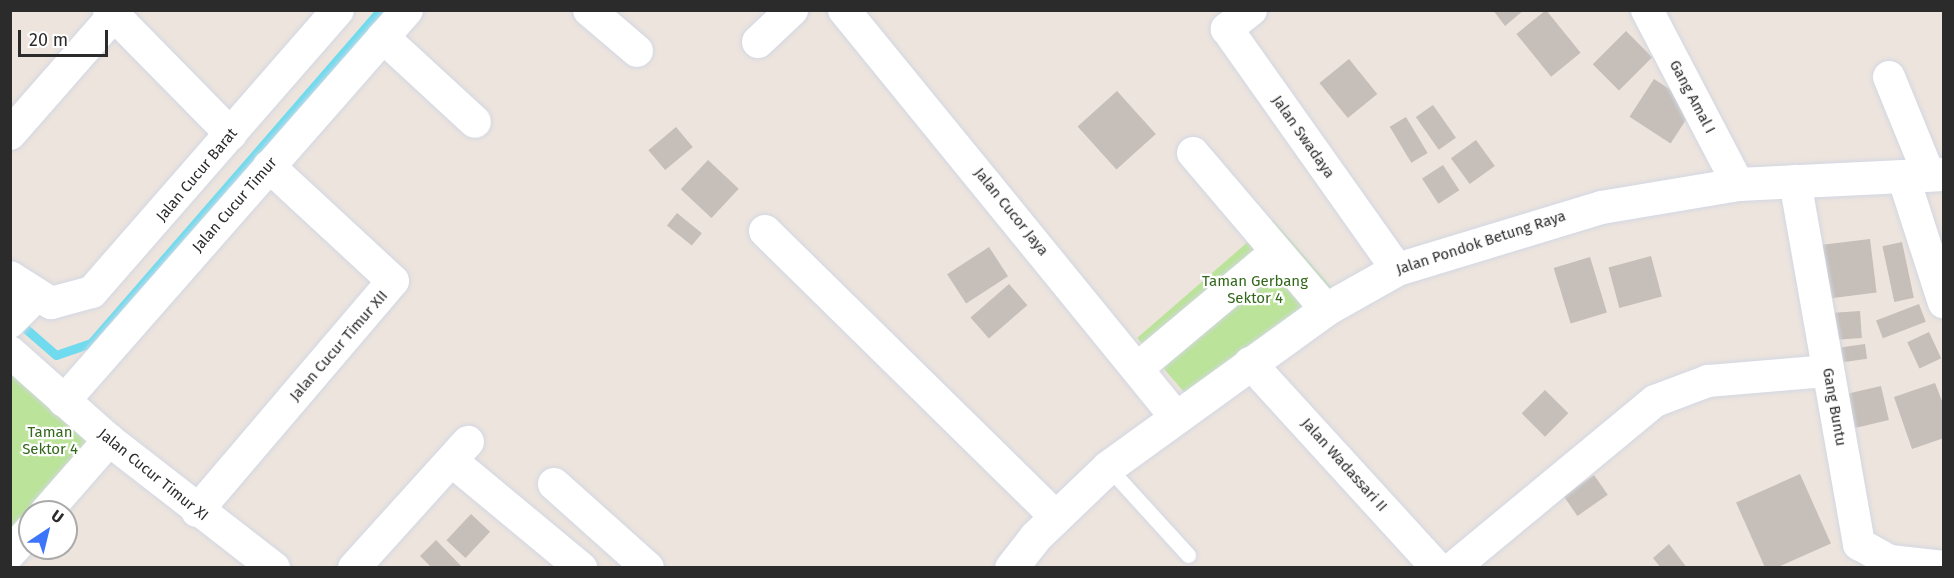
<!DOCTYPE html>
<style>
body{margin:0}
#map{position:relative;width:1954px;height:578px;overflow:hidden;background:#ede4dd;font-family:"Fira Sans",sans-serif}
div>[style]{position:absolute}
[style*='--x']{left:calc(var(--x)*1px);top:calc(var(--y)*1px);width:calc(var(--w)*1px);rotate:calc(var(--a)*1deg)}
.green>*{inset:0;background:#bbe399;transform-origin:0 0}
.stream>*{height:9px;margin:-4.5px;padding:0 4.5px;transform-origin:4.5px;border-radius:4.5px;background:#70dbee}
.building>*{inset:0;background:#c5beb9;transform-origin:0 0}
.roads{filter:drop-shadow(0 0 2px #d2d7e3) drop-shadow(0 0 2px #d2d7e3)}
.service>*{height:15px;margin:-7.5px;padding:0 7.5px;transform-origin:7.5px;border-radius:7.5px;background:#fff}
.minor>*{height:32px;margin:-16px;padding:0 16px;transform-origin:16px;border-radius:16px;background:#fff}
.secondary>*{height:33px;margin:-16.5px;padding:0 16.5px;transform-origin:16.5px;border-radius:16.5px;background:#fff}
span{translate:-50% -50%;white-space:nowrap;text-align:center;line-height:1.15;-webkit-text-stroke:4.5px #fff;paint-order:stroke}
.street-label{font-size:15px;color:#2b2b2b}
.park-label{font-size:15px;color:#33681a}
.frame{position:absolute;inset:0;border:12px solid #2b2b2b;pointer-events:none}
.north{position:absolute;left:18px;top:500px;width:60px;height:60px;box-sizing:border-box;background:#fff;border:2px solid #aaa;border-radius:50%;rotate:35deg;font-size:16px;font-weight:700;line-height:24px;text-align:center;color:#2b2b2b}
.north::after{content:'';display:block;margin:auto;width:21px;height:27px;background:#3d75fa;clip-path:polygon(50% 0,100% 100%,50% 72%,0 100%)}
.scale{position:absolute;left:18px;top:30px;width:90px;height:27px;box-sizing:border-box;border:3px solid #2b2b2b;border-top:0;padding-left:8px;font-size:18px;line-height:21px;white-space:nowrap;color:#2b2b2b;-webkit-text-stroke:4px #fff;paint-order:stroke}
</style>
<div id="map">
<div class="green">
<i style="left:1273px;top:220px;width:90px;height:180px;rotate:49deg"></i>
<i style="clip-path:polygon(11px 350px,107px 437px,42px 512px,30px 512px,30px 525px,11px 548px)"></i>
</div>
<div class="stream">
<i style="--x:18;--y:322;--w:50;--a:41"></i>
<i style="--x:56;--y:355;--w:37;--a:-19"></i>
<i style="--x:91;--y:343;--w:441;--a:-49"></i>
</div>
<div class="building">
<i style="clip-path:polygon(1493px 10px,1524px 10px,1505px 26px)"></i>
<i style="left:1546px;top:10px;width:55px;height:38px;rotate:51deg"></i>
<i style="left:1626px;top:31px;width:37px;height:47px;rotate:45deg"></i>
<i style="left:1349px;top:59px;width:45px;height:38px;rotate:51deg"></i>
<i style="left:1654px;top:79px;width:49px;height:45px;rotate:33deg"></i>
<i style="left:1117px;top:91px;width:58px;height:53px;rotate:48deg"></i>
<i style="left:1433px;top:105px;width:40px;height:21px;rotate:55deg"></i>
<i style="left:1406px;top:117px;width:42px;height:19px;rotate:59deg"></i>
<i style="left:676px;top:127px;width:26px;height:36px;rotate:50deg"></i>
<i style="left:1476px;top:140px;width:32px;height:31px;rotate:54deg"></i>
<i style="left:708px;top:160px;width:42px;height:40px;rotate:43deg"></i>
<i style="left:1443px;top:165px;width:30px;height:25px;rotate:57deg"></i>
<i style="left:677px;top:213px;width:32px;height:16px;rotate:39deg"></i>
<i style="left:1870px;top:239px;width:54px;height:52px;rotate:83deg"></i>
<i style="left:1902px;top:242px;width:57px;height:20px;rotate:78deg"></i>
<i style="left:989px;top:247px;width:35px;height:50px;rotate:57deg"></i>
<i style="left:1651px;top:256px;width:42px;height:44px;rotate:75deg"></i>
<i style="left:1590px;top:257px;width:58px;height:38px;rotate:73deg"></i>
<i style="left:1009px;top:284px;width:28px;height:51px;rotate:49deg"></i>
<i style="left:1919px;top:304px;width:19px;height:46px;rotate:69deg"></i>
<i style="left:1860px;top:311px;width:27px;height:33px;rotate:86deg"></i>
<i style="left:1929px;top:332px;width:29px;height:24px;rotate:65deg"></i>
<i style="left:1865px;top:344px;width:15px;height:32px;rotate:82deg"></i>
<i style="clip-path:polygon(1935px 383px,1944px 406px,1944px 438px,1912px 449px,1894px 397px)"></i>
<i style="left:1881px;top:386px;width:35px;height:38px;rotate:77deg"></i>
<i style="left:1545px;top:390px;width:33px;height:33px;rotate:45deg"></i>
<i style="left:1800px;top:474px;width:76px;height:70px;rotate:66deg"></i>
<i style="left:1594px;top:475px;width:24px;height:37px;rotate:55deg"></i>
<i style="left:471px;top:514px;width:26px;height:36px;rotate:43deg"></i>
<i style="clip-path:polygon(436px 540px,463px 568px,432px 568px,420px 556px)"></i>
<i style="clip-path:polygon(1669px 544px,1687px 568px,1661px 568px,1653px 558px)"></i>
</div>
<div class="roads">
<div class="service">
<i style="--x:1108;--y:467;--w:119;--a:47.7"></i>
</div>
<div class="minor">
<i style="--x:109;--y:10;--w:174;--a:45.5"></i>
<i style="--x:589;--y:10;--w:63;--a:40.5"></i>
<i style="--x:844;--y:10;--w:524;--a:50.81"></i>
<i style="--x:1251;--y:10;--w:31;--a:142"></i>
<i style="--x:1227;--y:29;--w:294;--a:54.7"></i>
<i style="--x:1647;--y:10;--w:196;--a:62.4"></i>
<i style="--x:383;--y:37;--w:125;--a:42.7"></i>
<i style="--x:758;--y:42;--w:47;--a:-43.3"></i>
<i style="--x:1889;--y:77;--w:106;--a:67.8"></i>
<i style="--x:10;--y:134;--w:158;--a:-48.8"></i>
<i style="--x:1193;--y:153;--w:205;--a:49.6"></i>
<i style="--x:1903;--y:176;--w:133;--a:72.1"></i>
<i style="--x:1795;--y:181;--w:369;--a:80"></i>
<i style="--x:1859;--y:544;--w:35;--a:29"></i>
<i style="--x:1890;--y:561;--w:54;--a:6.3"></i>
<i style="--x:765;--y:231;--w:407;--a:44.5"></i>
<i style="--x:10;--y:277;--w:49;--a:32.4"></i>
<i style="--x:51;--y:303;--w:42;--a:-15"></i>
<i style="--x:92;--y:292;--w:374;--a:-48.9"></i>
<i style="--x:10;--y:322;--w:35;--a:-45"></i>
<i style="--x:10;--y:352;--w:132;--a:41.6"></i>
<i style="--x:109;--y:440;--w:209;--a:37.8"></i>
<i style="--x:1250;--y:363;--w:277;--a:47.6"></i>
<i style="--x:1138;--y:368;--w:180;--a:-40"></i>
<i style="--x:64;--y:401;--w:520;--a:-48.74"></i>
<i style="--x:452;--y:461;--w:168;--a:39.7"></i>
<i style="--x:554;--y:484;--w:126;--a:41.8"></i>
<i style="--x:197;--y:511;--w:302;--a:-49.6"></i>
<i style="--x:393;--y:281;--w:169;--a:-137.2"></i>
<i style="--x:46;--y:512;--w:96;--a:-48.8"></i>
<i style="--x:10;--y:553;--w:30;--a:-48"></i>
<i style="--x:354;--y:568;--w:170;--a:-47.9"></i>
<i style="--x:1453;--y:568;--w:262;--a:-39.6"></i>
<i style="--x:1655;--y:401;--w:57;--a:-20.7"></i>
<i style="--x:1708;--y:381;--w:120;--a:-4.8"></i>
</div>
<div class="secondary">
<i style="--x:1011;--y:568;--w:39;--a:-52"></i>
<i style="--x:1035;--y:537;--w:101;--a:-43.8"></i>
<i style="--x:1108;--y:467;--w:269;--a:-35.9"></i>
<i style="--x:1326;--y:309;--w:81;--a:-29.4"></i>
<i style="--x:1397;--y:269;--w:213;--a:-16.9"></i>
<i style="--x:1601;--y:207;--w:139;--a:-9.5"></i>
<i style="--x:1738;--y:184;--w:206;--a:-2.8"></i>
</div>
</div>
<div class="street-label">
<span style="left:1692px;top:97px;rotate:62deg">Gang Amal I</span>
<span style="left:1303px;top:137px;rotate:55deg">Jalan Swadaya</span>
<span style="left:197px;top:175px;rotate:-50deg">Jalan Cucur Barat</span>
<span style="left:235px;top:205px;rotate:-49deg">Jalan Cucur Timur</span>
<span style="left:1011px;top:212px;rotate:51deg">Jalan Cucor Jaya</span>
<span style="left:1481px;top:243px;rotate:-18deg">Jalan Pondok Betung Raya</span>
<span style="left:339px;top:346px;rotate:-49deg">Jalan Cucur Timur XII</span>
<span style="left:1834px;top:407px;rotate:80deg">Gang Buntu</span>
<span style="left:1344px;top:465px;rotate:48deg">Jalan Wadassari II</span>
<span style="left:153px;top:475px;rotate:39deg">Jalan Cucur Timur XI</span>
</div>
<div class="park-label">
<span style="left:1255px;top:290px">Taman Gerbang<br>Sektor 4</span>
<span style="left:50px;top:441px">Taman<br>Sektor 4</span>
</div>
<div class="frame"></div>
<div class="north">U</div>
<div class="scale">20 m</div>
</div>
